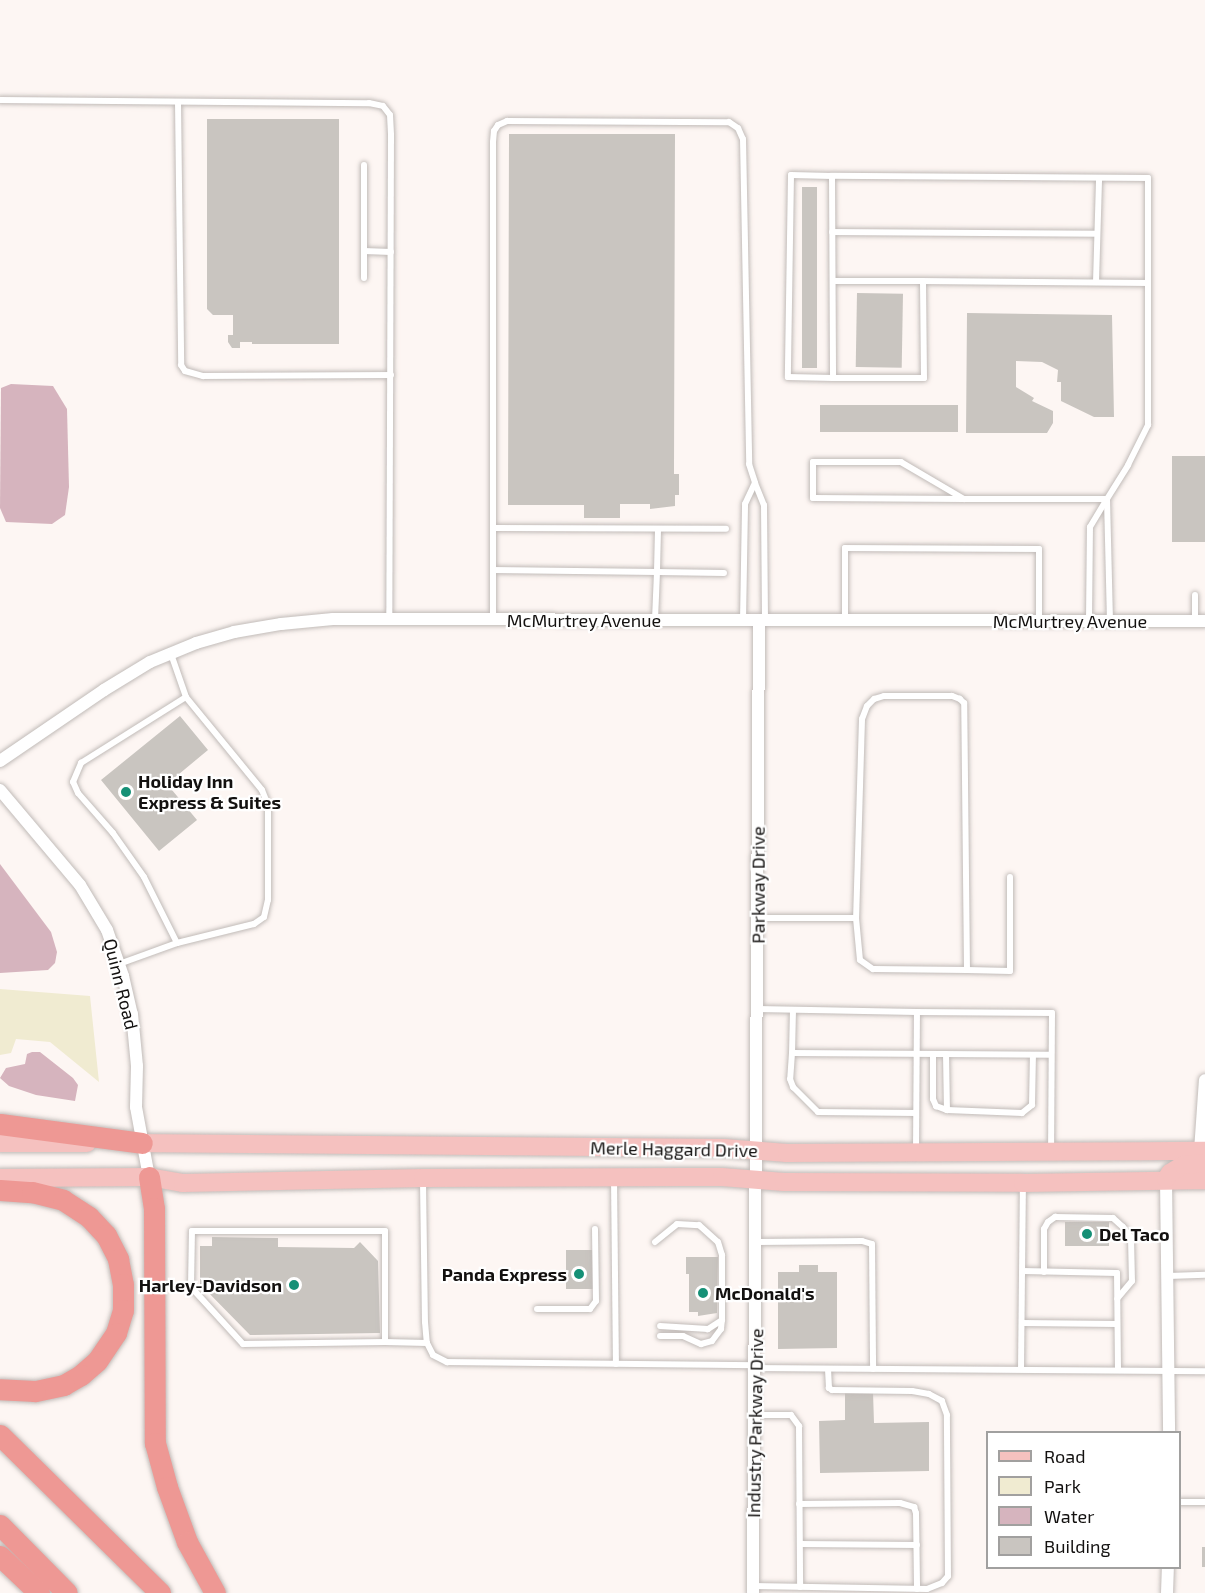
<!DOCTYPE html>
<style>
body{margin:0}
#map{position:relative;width:1205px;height:1593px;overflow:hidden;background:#fdf6f3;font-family:"Exo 2",sans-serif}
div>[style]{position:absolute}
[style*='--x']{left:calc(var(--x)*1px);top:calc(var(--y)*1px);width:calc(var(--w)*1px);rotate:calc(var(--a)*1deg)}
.green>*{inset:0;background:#f0ebd1}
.water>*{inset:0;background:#d6b4be}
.building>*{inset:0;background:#c9c5c0;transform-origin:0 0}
.roads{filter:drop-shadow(0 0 2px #c1bbb8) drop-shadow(0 0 2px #c1bbb8)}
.service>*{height:6px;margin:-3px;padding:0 3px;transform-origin:3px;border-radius:3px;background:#fff}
.minor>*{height:12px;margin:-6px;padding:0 6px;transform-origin:6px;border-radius:6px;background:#fff}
.primary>*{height:18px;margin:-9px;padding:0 9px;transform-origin:9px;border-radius:9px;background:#f5c1bf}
.motorway>*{height:21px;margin:-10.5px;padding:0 10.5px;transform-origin:10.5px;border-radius:10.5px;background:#ee9894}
.dots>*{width:16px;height:16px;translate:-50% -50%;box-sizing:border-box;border:3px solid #fff;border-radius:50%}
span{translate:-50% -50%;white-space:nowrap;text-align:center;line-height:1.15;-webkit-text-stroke:4.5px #fff;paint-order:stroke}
.street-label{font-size:18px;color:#131110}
.poi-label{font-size:18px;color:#131110;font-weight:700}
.left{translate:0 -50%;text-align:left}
.right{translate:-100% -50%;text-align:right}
.legend{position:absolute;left:986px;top:1431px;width:195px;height:138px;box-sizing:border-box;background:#fff;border:2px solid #a1a09f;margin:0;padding:8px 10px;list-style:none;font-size:18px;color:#131110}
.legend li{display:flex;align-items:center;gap:12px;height:30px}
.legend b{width:30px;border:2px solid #a1a09f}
</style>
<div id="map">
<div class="green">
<i style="clip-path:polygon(0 989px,90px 996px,99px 1082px,50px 1042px,16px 1039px,11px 1053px,0 1055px)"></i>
</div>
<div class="water">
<i style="clip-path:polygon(11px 384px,53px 386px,67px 409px,69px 487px,65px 515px,52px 524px,6px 522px,0 508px,1px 388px)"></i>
<i style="clip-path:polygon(0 864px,51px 932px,57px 952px,55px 963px,48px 970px,0 973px)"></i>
<i style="clip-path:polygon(32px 1052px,40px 1052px,73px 1078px,78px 1085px,75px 1101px,36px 1095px,9px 1086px,0 1078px,6px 1068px,25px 1064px,27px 1054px)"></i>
</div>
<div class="building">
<i style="clip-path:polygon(207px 119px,339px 119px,339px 344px,252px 344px,252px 342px,240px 342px,240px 348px,232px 348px,228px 342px,228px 335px,233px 335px,233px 315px,213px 315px,207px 309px)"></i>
<i style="clip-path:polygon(509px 134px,675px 134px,674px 474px,679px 474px,679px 495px,675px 495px,675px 506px,650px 509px,650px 504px,620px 504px,620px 518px,584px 518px,584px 505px,508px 505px)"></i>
<i style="left:802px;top:187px;width:15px;height:181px"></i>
<i style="left:857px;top:293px;width:46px;height:74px;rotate:1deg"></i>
<i style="clip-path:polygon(967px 313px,1112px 315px,1114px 417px,1094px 417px,1061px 401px,1061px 382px,1057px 382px,1058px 370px,1042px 362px,1016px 361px,1016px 387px,1034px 398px,1032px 401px,1053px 411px,1053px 423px,1047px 433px,966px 433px)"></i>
<i style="left:820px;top:405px;width:138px;height:27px"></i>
<i style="left:1172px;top:456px;width:33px;height:86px"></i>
<i style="clip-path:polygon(180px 716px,208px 750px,167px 784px,197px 820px,159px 851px,101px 780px)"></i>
<i style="left:1065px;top:1222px;width:44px;height:24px"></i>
<i style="clip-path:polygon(212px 1237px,278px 1238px,278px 1247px,354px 1248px,360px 1242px,378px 1261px,380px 1333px,250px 1335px,200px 1284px,200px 1246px,212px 1246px)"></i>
<i style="left:566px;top:1250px;width:27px;height:39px"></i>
<i style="clip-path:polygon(686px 1257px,718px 1257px,717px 1313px,698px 1316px,698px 1312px,689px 1312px,689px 1274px,686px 1274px)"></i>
<i style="clip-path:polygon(799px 1265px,818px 1265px,818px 1272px,837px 1272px,837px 1348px,778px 1349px,778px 1272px,799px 1272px)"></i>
<i style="clip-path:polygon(873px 1392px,874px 1423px,929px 1422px,929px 1471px,820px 1473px,819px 1421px,845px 1420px,845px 1393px)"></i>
<i style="left:1202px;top:1547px;width:3px;height:20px"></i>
</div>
<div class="roads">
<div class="service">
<i style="--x:0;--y:100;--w:369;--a:0.5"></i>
<i style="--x:369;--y:103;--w:14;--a:12"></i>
<i style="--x:383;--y:106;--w:11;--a:52"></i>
<i style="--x:390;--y:115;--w:20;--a:87"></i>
<i style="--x:391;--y:135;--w:484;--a:90.2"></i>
<i style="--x:178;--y:102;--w:263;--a:89.3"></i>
<i style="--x:181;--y:365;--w:7;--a:56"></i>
<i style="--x:185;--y:371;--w:19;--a:16"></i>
<i style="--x:203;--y:376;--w:188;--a:-0.3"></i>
<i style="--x:364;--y:165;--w:86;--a:90"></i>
<i style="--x:364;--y:251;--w:27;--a:2"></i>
<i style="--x:832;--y:176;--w:41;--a:-178.6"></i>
<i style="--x:791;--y:175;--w:202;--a:90.9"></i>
<i style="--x:788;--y:377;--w:45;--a:1.3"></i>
<i style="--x:832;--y:232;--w:265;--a:0.4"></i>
<i style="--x:364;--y:251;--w:27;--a:90"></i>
<i style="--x:833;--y:281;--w:90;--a:0"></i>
<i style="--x:1096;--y:282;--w:104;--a:-88.3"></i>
<i style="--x:964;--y:499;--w:73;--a:-149.6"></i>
<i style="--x:901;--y:462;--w:88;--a:180"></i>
<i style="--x:813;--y:462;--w:36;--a:90"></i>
<i style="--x:813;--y:498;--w:151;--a:0.4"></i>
<i style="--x:964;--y:499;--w:143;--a:0"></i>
<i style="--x:1107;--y:499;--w:40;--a:-58"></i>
<i style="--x:1128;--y:465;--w:45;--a:-63.4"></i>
<i style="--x:1148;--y:425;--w:247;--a:-90"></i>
<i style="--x:1148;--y:178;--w:316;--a:-179.6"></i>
<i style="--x:832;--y:176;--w:202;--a:89.7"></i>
<i style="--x:833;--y:378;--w:91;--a:0"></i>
<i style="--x:924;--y:378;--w:97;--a:-90.6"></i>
<i style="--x:923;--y:281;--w:224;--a:0.5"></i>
<i style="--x:494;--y:528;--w:232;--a:0.2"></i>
<i style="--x:658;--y:530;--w:42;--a:91.4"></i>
<i style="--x:657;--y:572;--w:67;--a:0.9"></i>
<i style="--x:493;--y:570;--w:164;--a:0.7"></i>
<i style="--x:657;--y:572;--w:48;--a:92.4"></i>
<i style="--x:493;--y:619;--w:477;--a:-90"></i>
<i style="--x:493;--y:142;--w:11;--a:-85"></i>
<i style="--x:494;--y:131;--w:7;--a:-56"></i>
<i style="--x:498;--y:125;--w:10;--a:-24"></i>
<i style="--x:507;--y:121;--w:222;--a:0.3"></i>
<i style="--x:729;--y:122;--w:11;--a:34"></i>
<i style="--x:738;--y:128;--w:12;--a:66"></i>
<i style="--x:743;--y:139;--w:325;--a:88.9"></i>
<i style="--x:749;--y:464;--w:20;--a:72"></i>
<i style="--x:1089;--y:620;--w:93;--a:-89.4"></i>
<i style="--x:1090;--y:527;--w:33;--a:-59"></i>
<i style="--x:1107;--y:499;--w:122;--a:88.6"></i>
<i style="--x:743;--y:621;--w:117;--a:-89"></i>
<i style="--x:745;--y:504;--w:23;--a:-65"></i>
<i style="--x:755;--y:483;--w:24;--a:68"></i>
<i style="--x:764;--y:505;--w:115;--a:89.5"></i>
<i style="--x:845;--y:621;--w:73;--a:-90"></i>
<i style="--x:845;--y:548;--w:194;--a:0.3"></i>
<i style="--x:1039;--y:549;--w:71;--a:90"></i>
<i style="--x:1195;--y:621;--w:26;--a:-90"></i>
<i style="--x:758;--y:918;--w:98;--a:0"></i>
<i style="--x:856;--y:918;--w:42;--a:84.6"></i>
<i style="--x:860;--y:960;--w:16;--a:35"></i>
<i style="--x:873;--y:969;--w:94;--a:0.6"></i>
<i style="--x:967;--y:970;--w:267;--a:-90.6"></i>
<i style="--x:964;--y:703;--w:6;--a:-135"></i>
<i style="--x:960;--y:699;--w:9;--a:-159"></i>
<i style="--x:952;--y:696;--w:68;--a:180"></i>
<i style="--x:884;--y:696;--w:10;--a:163"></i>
<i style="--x:874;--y:699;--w:10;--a:135"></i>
<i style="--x:867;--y:706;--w:14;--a:111"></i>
<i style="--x:862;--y:719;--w:199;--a:91.7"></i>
<i style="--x:177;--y:943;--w:74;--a:-116.6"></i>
<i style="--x:144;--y:877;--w:54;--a:-125.2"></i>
<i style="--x:113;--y:833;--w:53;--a:-131.2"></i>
<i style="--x:78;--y:793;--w:12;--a:-114"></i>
<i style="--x:73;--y:782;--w:21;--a:-67"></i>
<i style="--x:81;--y:763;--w:124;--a:-32.2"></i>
<i style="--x:119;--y:964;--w:62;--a:-19.9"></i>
<i style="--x:177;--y:943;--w:79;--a:-13.9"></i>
<i style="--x:254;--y:924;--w:12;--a:-35"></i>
<i style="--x:264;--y:917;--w:17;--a:-77"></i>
<i style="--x:268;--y:900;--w:95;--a:-90"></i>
<i style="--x:268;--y:805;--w:16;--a:-112"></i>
<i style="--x:262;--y:790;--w:120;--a:-129.3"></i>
<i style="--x:186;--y:697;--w:46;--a:-109.2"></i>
<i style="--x:967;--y:970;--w:43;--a:1.3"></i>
<i style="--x:1010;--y:971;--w:94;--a:-90"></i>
<i style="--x:757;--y:1009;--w:160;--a:1.1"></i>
<i style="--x:793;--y:1010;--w:43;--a:91.3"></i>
<i style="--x:792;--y:1053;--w:259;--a:0.4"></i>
<i style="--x:792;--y:1053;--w:26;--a:94"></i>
<i style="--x:790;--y:1079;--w:9;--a:69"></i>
<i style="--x:793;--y:1087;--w:35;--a:45"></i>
<i style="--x:818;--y:1112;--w:98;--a:0.6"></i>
<i style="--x:933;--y:1054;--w:45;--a:90"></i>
<i style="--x:933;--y:1099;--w:8;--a:67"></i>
<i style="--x:936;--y:1106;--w:12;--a:20"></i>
<i style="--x:947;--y:1110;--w:75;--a:2.3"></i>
<i style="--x:1022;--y:1113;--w:13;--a:-39"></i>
<i style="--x:1032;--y:1105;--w:50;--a:-88.9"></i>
<i style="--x:946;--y:1054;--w:56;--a:89"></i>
<i style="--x:916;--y:1151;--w:139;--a:-89.6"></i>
<i style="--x:917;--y:1012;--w:135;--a:0.4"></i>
<i style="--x:1052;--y:1013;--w:135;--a:90.4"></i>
<i style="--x:614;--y:1178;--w:186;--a:89.4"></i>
<i style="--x:423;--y:1182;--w:140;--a:89.2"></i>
<i style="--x:425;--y:1322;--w:21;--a:85"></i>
<i style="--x:427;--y:1343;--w:13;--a:63"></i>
<i style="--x:433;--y:1355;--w:16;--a:27"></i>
<i style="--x:447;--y:1362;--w:308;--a:0.6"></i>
<i style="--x:655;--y:1242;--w:28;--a:-39"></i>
<i style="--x:677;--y:1224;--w:22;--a:3"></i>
<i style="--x:699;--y:1225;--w:25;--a:42"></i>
<i style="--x:718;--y:1242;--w:14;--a:73"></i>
<i style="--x:722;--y:1255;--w:65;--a:90"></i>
<i style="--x:722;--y:1320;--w:17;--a:147"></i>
<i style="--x:708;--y:1329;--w:48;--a:-176.4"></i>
<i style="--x:757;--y:1242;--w:105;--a:-0.5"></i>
<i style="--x:862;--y:1241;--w:10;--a:17"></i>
<i style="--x:872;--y:1244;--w:125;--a:89.5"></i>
<i style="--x:1023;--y:1271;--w:94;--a:1.2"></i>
<i style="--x:1117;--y:1273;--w:97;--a:89.4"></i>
<i style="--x:1044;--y:1272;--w:43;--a:-90"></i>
<i style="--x:1044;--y:1229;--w:8;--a:-60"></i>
<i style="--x:1048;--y:1222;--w:9;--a:-36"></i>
<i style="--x:1055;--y:1217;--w:58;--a:1"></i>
<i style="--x:1113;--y:1218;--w:13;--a:42"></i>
<i style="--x:1123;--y:1227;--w:14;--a:54"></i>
<i style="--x:1131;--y:1238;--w:43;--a:88.7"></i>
<i style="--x:1132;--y:1281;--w:23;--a:130"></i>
<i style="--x:1168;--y:1276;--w:37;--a:-2"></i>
<i style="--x:537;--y:1309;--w:53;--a:0"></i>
<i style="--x:590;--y:1309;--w:10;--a:-53"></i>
<i style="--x:596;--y:1301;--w:72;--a:-90.8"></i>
<i style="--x:1022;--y:1323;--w:95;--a:0.6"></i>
<i style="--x:660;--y:1336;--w:23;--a:0"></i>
<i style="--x:683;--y:1336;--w:20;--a:24"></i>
<i style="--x:701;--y:1344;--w:11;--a:-15"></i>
<i style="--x:712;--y:1341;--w:15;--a:-53"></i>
<i style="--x:721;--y:1329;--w:9;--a:-84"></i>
<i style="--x:385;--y:1342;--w:142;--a:179.2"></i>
<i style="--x:243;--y:1344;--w:77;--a:-132.4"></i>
<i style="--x:191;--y:1287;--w:56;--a:-89"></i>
<i style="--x:192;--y:1231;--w:193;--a:0"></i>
<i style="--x:385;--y:1231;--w:111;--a:90"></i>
<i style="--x:385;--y:1342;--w:42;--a:1.4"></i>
<i style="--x:755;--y:1368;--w:450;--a:0.4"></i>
<i style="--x:1021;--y:1369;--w:185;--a:-89.4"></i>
<i style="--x:755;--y:1415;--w:36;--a:0"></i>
<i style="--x:791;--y:1415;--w:14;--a:54"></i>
<i style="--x:799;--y:1426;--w:161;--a:89.6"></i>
<i style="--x:1180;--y:1502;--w:25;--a:0"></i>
<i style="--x:799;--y:1504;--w:101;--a:-0.6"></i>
<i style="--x:900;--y:1503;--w:15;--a:16"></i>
<i style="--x:914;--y:1507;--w:6;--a:72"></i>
<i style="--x:916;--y:1513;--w:76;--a:89.2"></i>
<i style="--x:800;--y:1544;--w:117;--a:0.5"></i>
<i style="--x:753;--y:1586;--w:174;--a:1"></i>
<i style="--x:927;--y:1589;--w:16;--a:-22"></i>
<i style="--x:942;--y:1583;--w:9;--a:-49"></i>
<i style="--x:948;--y:1576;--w:161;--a:-90.4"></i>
<i style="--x:947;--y:1415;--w:15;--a:-110"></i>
<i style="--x:942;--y:1401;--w:15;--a:-152"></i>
<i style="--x:929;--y:1394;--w:17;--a:-170"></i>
<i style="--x:912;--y:1391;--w:80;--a:-179.3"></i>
<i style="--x:832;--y:1390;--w:4;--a:-146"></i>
<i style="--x:829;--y:1388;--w:19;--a:-93"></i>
</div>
<div class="minor">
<i style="--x:0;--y:761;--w:126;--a:-34.3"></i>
<i style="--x:104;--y:690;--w:54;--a:-31.3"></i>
<i style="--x:150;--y:662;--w:50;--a:-22.4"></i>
<i style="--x:196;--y:643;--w:40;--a:-16"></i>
<i style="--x:234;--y:632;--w:48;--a:-9.7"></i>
<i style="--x:281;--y:624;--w:52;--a:-5.5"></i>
<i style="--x:333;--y:619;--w:872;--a:0.13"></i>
<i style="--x:0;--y:790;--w:124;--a:49.9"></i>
<i style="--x:80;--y:885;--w:52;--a:59"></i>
<i style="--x:107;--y:930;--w:49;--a:70.8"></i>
<i style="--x:123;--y:976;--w:39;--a:77"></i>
<i style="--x:132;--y:1014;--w:52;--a:84.5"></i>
<i style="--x:137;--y:1066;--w:41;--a:91.4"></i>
<i style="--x:136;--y:1107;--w:71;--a:79.5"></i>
<i style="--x:1200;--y:1151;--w:71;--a:-86"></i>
<i style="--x:1166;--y:1179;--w:253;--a:89.3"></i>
<i style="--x:753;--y:1593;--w:972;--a:-89.65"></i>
<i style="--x:1167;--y:1593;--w:25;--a:-88"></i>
</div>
<div class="primary">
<i style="--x:0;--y:1143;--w:87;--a:0"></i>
<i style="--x:130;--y:1143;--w:594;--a:0.48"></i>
<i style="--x:724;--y:1148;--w:63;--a:4.5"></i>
<i style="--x:787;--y:1153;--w:418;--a:-0.3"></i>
<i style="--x:0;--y:1178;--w:149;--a:-0.4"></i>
<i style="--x:149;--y:1177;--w:35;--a:10"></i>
<i style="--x:183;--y:1183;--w:240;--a:-1.2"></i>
<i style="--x:423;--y:1178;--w:299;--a:-0.2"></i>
<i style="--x:722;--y:1177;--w:62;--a:4.6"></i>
<i style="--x:784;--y:1182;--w:239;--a:0.2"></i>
<i style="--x:1023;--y:1183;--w:182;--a:-0.9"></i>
<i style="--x:1166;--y:1179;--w:7;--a:-56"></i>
<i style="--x:1170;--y:1173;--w:15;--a:-32"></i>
<i style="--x:1183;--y:1165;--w:22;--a:-5"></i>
</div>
<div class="motorway">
<i style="--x:0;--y:1124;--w:143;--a:7.6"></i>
<i style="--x:149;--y:1177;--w:31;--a:81"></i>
<i style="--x:154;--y:1208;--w:235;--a:89.8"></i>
<i style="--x:155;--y:1443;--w:46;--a:74.7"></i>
<i style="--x:167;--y:1487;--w:59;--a:70"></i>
<i style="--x:187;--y:1542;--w:58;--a:61.2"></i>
<i style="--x:0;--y:1190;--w:32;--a:4"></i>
<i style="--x:32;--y:1192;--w:32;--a:14"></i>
<i style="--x:63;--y:1200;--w:31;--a:33"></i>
<i style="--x:89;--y:1217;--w:25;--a:47"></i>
<i style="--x:106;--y:1235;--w:27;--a:63"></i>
<i style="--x:118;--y:1259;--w:25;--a:79"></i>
<i style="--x:123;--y:1284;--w:26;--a:90"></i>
<i style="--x:123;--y:1310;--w:24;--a:107"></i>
<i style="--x:116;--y:1333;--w:34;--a:124"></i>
<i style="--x:97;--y:1361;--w:21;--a:139"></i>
<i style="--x:81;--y:1375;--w:20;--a:150"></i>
<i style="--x:64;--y:1385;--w:30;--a:168"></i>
<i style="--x:35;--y:1391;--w:35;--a:-177"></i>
<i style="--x:0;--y:1435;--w:225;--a:44.6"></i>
<i style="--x:0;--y:1525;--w:95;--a:45.4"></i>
<i style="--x:0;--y:1556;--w:54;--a:43.5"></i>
</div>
</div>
<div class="dots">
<i style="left:126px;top:792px;background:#159076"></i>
<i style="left:1087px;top:1234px;background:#159076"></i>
<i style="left:579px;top:1274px;background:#159076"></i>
<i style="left:294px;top:1285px;background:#159076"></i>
<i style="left:703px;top:1293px;background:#159076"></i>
</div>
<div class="street-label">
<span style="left:584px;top:620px">McMurtrey Avenue</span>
<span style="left:1070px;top:621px">McMurtrey Avenue</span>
<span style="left:758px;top:885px;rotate:-90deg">Parkway Drive</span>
<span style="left:121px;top:984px;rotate:76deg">Quinn Road</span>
<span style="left:674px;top:1149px;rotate:1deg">Merle Haggard Drive</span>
<span style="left:755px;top:1423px;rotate:-89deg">Industry Parkway Drive</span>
</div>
<div class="poi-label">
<span class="left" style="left:138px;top:792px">Holiday Inn<br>Express &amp; Suites</span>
<span class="left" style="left:1099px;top:1234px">Del Taco</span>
<span class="right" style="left:567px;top:1274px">Panda Express</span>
<span class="right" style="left:282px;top:1285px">Harley-Davidson</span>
<span class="left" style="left:715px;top:1293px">McDonald's</span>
</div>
<ul class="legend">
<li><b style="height:8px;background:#f5c1bf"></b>Road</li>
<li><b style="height:16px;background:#f0ebd1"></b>Park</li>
<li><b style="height:16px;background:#d6b4be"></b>Water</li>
<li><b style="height:16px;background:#c9c5c0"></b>Building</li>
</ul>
</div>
